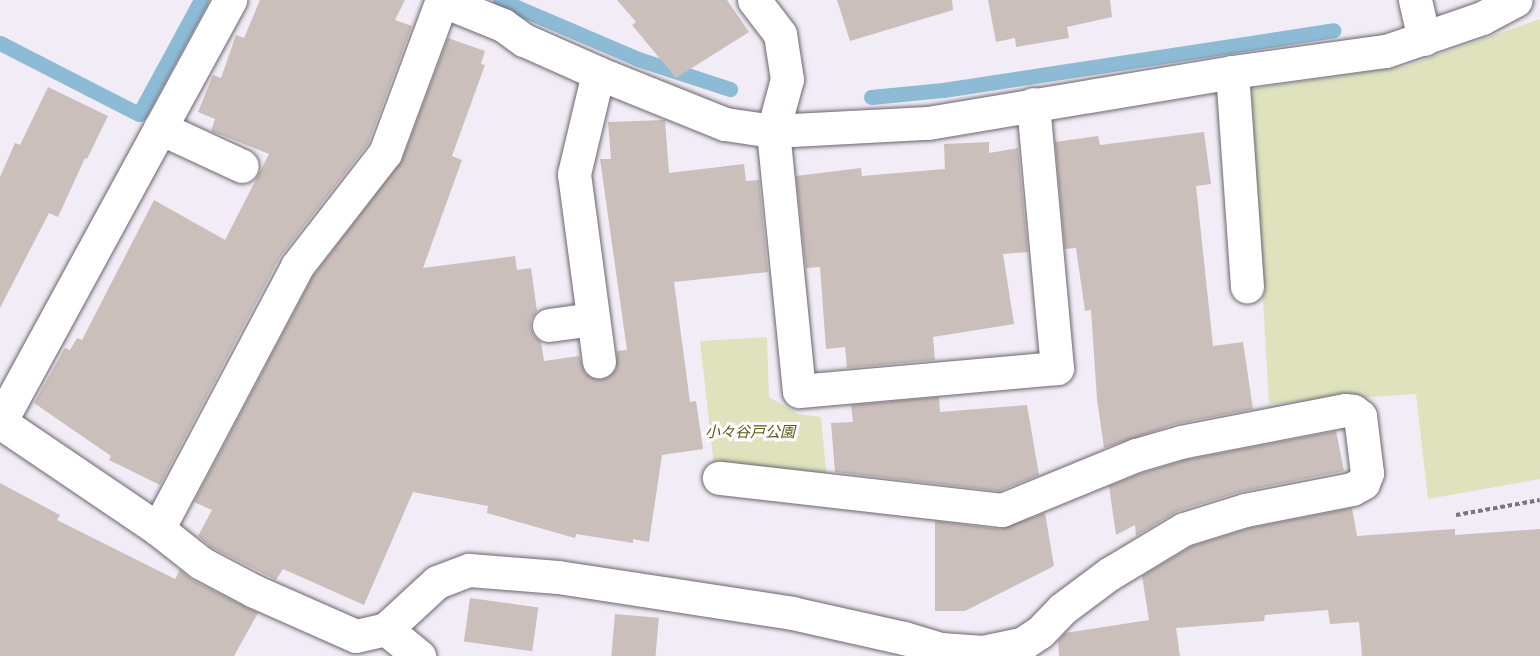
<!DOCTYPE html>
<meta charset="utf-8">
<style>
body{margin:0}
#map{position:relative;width:1540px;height:656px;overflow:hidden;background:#f2ecf6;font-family:Lora,"Noto Sans JP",serif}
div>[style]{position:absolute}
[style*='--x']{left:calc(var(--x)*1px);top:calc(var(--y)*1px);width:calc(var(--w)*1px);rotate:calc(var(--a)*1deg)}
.green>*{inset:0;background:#dee3be}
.stream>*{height:15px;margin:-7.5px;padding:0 7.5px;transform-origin:7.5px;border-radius:7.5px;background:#8dbbd6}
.building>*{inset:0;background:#cbbfbb;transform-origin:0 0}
.path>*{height:4px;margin-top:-2px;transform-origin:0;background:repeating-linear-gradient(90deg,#78757b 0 4.5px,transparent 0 7.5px)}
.roads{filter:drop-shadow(0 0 2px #6b656e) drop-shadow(0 0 2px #6b656e)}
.minor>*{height:33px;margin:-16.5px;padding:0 16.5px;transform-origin:16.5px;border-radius:16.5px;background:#fff}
span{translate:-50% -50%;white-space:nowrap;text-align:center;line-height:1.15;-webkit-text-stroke:6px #fdfbff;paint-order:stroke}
.park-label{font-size:15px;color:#575c13;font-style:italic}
</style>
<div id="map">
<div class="green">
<i style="clip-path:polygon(1540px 19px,1540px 479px,1428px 499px,1416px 394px,1269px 404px,1251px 89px,1406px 66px)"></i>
<i style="clip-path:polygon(767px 337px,769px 397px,798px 414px,821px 417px,827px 482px,714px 467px,700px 341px)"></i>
</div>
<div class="stream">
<i style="--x:500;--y:0;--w:150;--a:23.1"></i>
<i style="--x:638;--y:59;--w:97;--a:18.1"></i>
<i style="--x:0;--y:43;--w:156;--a:27.1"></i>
<i style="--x:139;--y:114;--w:130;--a:-61.5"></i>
<i style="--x:871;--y:97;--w:72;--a:-5.6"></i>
<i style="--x:943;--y:90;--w:395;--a:-8.7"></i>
</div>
<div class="building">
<i style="clip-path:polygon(260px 0,405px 0,395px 20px,412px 26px,368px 144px,280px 257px,160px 485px,109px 460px,111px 456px,34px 403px,65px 348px,70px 350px,77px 338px,82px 340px,154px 200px,225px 240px,269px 154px,211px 131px,215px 119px,198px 112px,213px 75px,221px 78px,236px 35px,244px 38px)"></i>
<i style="clip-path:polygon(617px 0,727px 0,749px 32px,676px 78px,632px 25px,636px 22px)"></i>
<i style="clip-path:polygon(837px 0,952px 0,953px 10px,850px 41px)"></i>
<i style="clip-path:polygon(988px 0,1110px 0,1112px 17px,1067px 27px,1069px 38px,1016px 47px,1015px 38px,996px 42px)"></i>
<i style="clip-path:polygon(448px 38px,485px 51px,481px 64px,485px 65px,452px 156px,462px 160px,423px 268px,515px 256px,517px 270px,531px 268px,537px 311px,531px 319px,531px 328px,534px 336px,541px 342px,544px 361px,579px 356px,585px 373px,592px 378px,601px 380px,610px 376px,616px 369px,617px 351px,627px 350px,600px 159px,611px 159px,608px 122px,665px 120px,669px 173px,744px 164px,746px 181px,759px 180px,768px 272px,674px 282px,690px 402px,696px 401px,703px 449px,662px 455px,649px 542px,633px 539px,633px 543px,576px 534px,575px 538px,487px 513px,488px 506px,413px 492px,364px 605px,283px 569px,276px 580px,211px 547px,198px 536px,212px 510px,194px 502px,313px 276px,402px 160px)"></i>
<i style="clip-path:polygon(48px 87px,108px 116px,87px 159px,85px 158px,58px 217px,49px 213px,0 308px,0 177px,15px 143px,20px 145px)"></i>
<i style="clip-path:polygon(1204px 132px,1211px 184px,1196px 186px,1213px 346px,1243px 342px,1253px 409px,1176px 424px,1104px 448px,1097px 399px,1091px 310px,1085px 311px,1076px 248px,1065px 249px,1055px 142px,1098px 136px,1100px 145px)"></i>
<i style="clip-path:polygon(989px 142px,989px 153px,1018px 148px,1028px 252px,1003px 254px,1014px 324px,933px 337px,935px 360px,847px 368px,845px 347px,826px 349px,820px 267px,806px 268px,796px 176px,861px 168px,862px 176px,945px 169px,944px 144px)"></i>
<i style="clip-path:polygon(939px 397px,940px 412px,1027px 405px,1039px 475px,999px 491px,835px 472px,831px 423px,853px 422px,851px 405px)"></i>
<i style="clip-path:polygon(1336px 431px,1344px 471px,1240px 492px,1178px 511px,1136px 536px,1135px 525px,1116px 535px,1109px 486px,1142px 473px,1185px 460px)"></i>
<i style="clip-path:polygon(0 483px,60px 515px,57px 520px,175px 579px,180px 570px,192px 580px,258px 613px,234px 656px,0 656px)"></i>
<i style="clip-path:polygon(1352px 508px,1357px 536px,1455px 529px,1455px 535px,1540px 529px,1540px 656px,1362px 656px,1359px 622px,1330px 624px,1328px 610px,1265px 615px,1264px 621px,1176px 628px,1180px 656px,1059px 656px,1058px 641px,1065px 633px,1149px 620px,1142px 576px,1192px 546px,1250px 528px)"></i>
<i style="clip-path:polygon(1045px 513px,1054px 566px,965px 611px,935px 611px,935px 521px,1000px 529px)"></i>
<i style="left:470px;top:598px;width:69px;height:44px;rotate:8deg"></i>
<i style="left:615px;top:614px;width:44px;height:42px;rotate:5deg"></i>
</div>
<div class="path">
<i style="--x:1456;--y:515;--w:85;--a:-10.1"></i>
</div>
<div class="roads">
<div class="minor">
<i style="--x:441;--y:0;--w:67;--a:22"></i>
<i style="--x:503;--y:25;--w:26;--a:36"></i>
<i style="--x:524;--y:40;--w:81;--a:24"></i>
<i style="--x:598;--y:73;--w:137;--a:21.9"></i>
<i style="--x:725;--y:124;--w:49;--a:8.3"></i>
<i style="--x:773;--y:131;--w:155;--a:-3"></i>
<i style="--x:928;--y:123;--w:308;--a:-9.5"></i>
<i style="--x:1232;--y:72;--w:155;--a:-7.8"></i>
<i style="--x:1386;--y:51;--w:102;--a:-19"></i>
<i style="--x:1482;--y:18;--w:38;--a:-28"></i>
<i style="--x:754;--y:0;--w:43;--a:52.6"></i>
<i style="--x:780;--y:34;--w:46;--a:81.2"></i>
<i style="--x:787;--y:79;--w:54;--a:105.1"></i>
<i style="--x:773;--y:131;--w:261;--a:84.3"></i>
<i style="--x:799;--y:391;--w:259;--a:-5.1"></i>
<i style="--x:1057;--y:368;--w:265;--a:-95.2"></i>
<i style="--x:1415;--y:0;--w:40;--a:77"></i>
<i style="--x:1232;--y:72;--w:215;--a:86"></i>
<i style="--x:598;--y:73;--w:104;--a:103.4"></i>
<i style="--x:574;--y:174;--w:189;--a:82.4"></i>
<i style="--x:160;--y:128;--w:90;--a:24.9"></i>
<i style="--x:549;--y:325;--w:43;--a:-7.9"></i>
<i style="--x:0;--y:422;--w:191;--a:34.1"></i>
<i style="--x:158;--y:529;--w:55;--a:38.3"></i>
<i style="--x:201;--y:563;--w:60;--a:27.8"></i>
<i style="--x:254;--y:591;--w:111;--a:23.8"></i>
<i style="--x:356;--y:636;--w:31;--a:-13"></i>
<i style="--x:386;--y:629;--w:69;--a:-42.7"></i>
<i style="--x:437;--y:582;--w:34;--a:-21"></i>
<i style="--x:469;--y:570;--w:89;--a:4.5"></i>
<i style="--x:558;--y:577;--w:237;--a:8.7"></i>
<i style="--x:792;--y:613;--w:115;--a:12.6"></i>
<i style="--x:904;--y:638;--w:39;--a:17"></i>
<i style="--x:941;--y:649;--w:42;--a:4.1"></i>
<i style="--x:983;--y:652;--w:40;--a:-12"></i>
<i style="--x:1022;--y:644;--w:22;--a:-34"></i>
<i style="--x:1040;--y:632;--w:32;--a:-46"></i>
<i style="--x:1062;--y:609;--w:59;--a:-36.7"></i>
<i style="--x:1109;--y:574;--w:87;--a:-31"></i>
<i style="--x:1184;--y:529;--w:64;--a:-17.3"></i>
<i style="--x:1245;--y:510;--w:109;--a:-11.1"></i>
<i style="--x:1352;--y:489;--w:13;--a:-29"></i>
<i style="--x:1363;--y:483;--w:11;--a:-68"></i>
<i style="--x:1367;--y:473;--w:57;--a:-97"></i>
<i style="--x:1360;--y:416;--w:9;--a:-144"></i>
<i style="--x:1353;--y:411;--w:8;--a:-173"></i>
<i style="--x:1345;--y:410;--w:167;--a:169"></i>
<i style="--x:1181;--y:442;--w:47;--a:163.9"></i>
<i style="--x:1136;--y:455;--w:145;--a:157.7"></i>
<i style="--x:1002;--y:510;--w:285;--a:-173.5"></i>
<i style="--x:0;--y:422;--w:481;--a:-61.4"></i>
<i style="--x:158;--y:529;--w:297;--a:-62.1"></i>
<i style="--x:297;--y:266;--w:143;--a:-52.1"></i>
<i style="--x:385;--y:153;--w:163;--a:-69.6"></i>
<i style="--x:386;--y:629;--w:43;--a:39.3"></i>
</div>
</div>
<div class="park-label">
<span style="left:750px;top:432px">小々谷戸公園</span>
</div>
</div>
